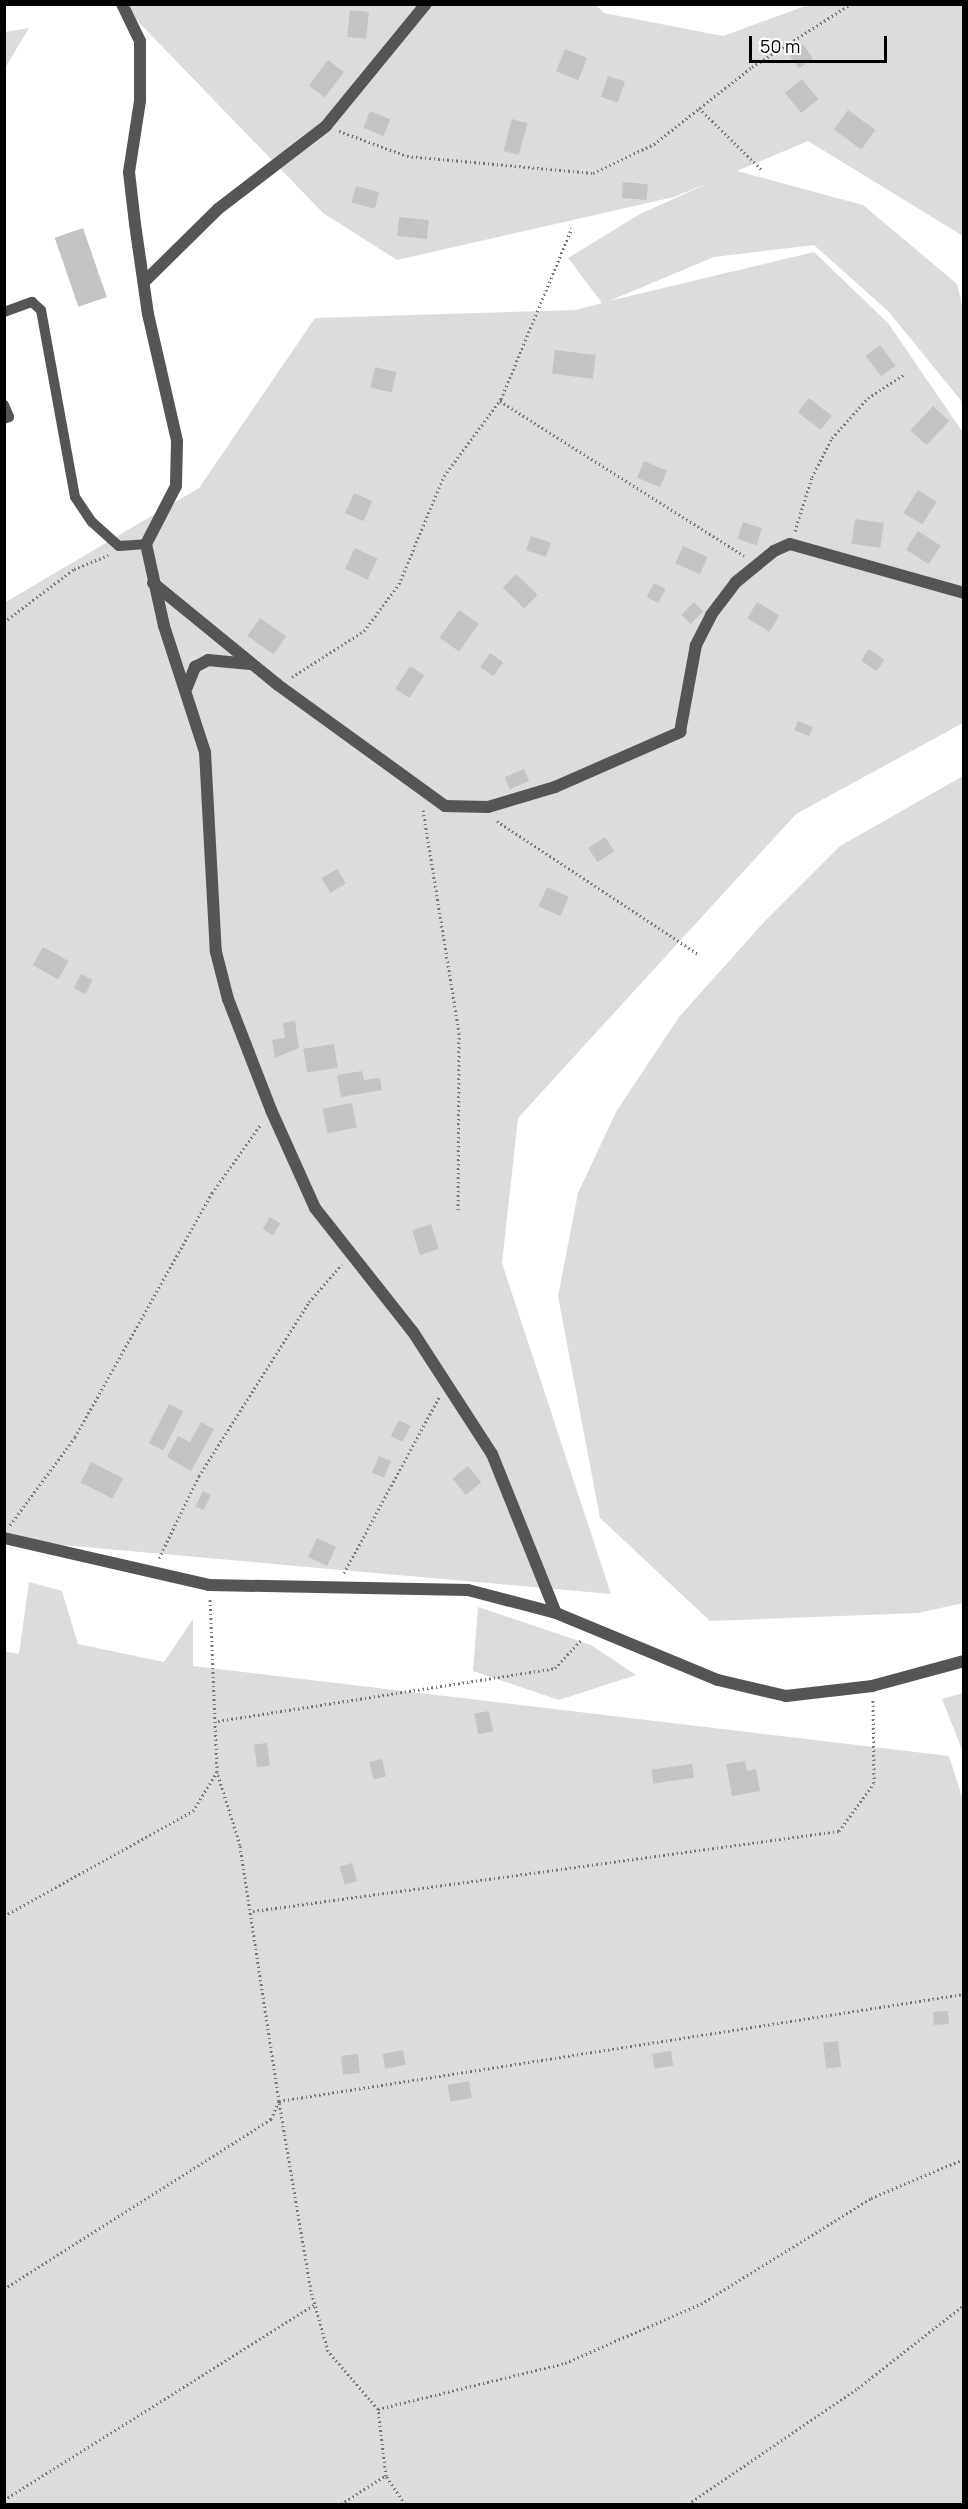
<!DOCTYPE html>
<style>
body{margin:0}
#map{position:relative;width:968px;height:2509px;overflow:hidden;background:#fff;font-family:Manrope,sans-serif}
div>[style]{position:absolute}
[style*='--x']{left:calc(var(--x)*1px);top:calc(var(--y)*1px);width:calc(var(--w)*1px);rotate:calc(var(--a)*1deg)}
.green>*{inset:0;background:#dcdcdc}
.building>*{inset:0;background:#c4c4c4;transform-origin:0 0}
.path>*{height:3px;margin-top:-1.5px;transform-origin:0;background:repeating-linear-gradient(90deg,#777 0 1.5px,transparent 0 4.5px)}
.lane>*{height:10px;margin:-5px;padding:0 5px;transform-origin:5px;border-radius:5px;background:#555}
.street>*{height:12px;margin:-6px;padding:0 6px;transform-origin:6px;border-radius:6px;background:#555}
span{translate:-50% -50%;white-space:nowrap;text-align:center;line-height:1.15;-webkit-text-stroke:4.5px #fff;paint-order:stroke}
.frame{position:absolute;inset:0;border:6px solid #000;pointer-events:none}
.scale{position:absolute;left:749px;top:36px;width:138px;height:27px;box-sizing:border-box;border:3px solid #000;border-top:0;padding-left:8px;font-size:18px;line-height:21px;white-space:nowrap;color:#000;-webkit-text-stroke:4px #fff;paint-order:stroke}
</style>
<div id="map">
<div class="green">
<i style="clip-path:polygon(122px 5px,596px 5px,604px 13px,723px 36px,808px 5px,963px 5px,963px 236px,808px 141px,737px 171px,863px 205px,957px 284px,963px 308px,963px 403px,888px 311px,814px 245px,714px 257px,609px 301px,814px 252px,888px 323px,964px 434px,963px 723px,796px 814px,518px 1118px,502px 1263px,611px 1594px,5px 1540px,4px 603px,199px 488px,315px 318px,575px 310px,602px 303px,568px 258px,640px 214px,711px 182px,674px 197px,397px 260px,323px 213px)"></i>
<i style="clip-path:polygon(29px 28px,5px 68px,5px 32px)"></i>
<i style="clip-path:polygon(963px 776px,963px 1603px,918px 1613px,710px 1621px,600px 1518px,558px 1296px,578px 1193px,616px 1112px,679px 1017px,764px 922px,840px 846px)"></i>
<i style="clip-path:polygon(29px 1582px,62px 1591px,78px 1644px,164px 1662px,193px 1619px,193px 1666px,949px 1756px,964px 1803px,963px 2504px,5px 2504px,4px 1651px,19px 1654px)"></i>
<i style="clip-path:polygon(478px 1607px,591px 1645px,636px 1675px,559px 1700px,473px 1671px)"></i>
<i style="clip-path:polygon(963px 1693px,964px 1693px,963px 1752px,942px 1699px)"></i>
</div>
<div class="building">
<i style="left:350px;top:10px;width:19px;height:27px;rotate:6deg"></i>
<i style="left:803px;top:44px;width:18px;height:17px;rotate:56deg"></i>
<i style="left:565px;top:49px;width:24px;height:24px;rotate:22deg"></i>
<i style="left:328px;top:60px;width:20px;height:32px;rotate:37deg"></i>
<i style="left:608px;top:76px;width:18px;height:22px;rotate:19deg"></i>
<i style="left:802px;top:79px;width:26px;height:22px;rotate:51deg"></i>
<i style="left:848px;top:110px;width:34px;height:24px;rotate:36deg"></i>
<i style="left:370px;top:111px;width:22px;height:18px;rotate:22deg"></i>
<i style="left:512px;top:119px;width:16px;height:33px;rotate:15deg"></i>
<i style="left:623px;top:182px;width:25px;height:16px;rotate:5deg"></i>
<i style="left:356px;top:186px;width:24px;height:17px;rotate:15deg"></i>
<i style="left:399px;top:217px;width:30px;height:19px;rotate:6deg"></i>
<i style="left:83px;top:228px;width:73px;height:30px;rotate:71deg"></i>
<i style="left:880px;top:345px;width:26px;height:18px;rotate:53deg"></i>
<i style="left:555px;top:350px;width:41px;height:24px;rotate:7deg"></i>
<i style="left:375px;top:367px;width:22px;height:21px;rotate:13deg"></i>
<i style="left:809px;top:398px;width:29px;height:18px;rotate:38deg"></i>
<i style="left:933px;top:406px;width:22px;height:33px;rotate:43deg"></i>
<i style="left:644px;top:461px;width:25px;height:18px;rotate:23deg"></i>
<i style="left:918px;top:490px;width:22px;height:27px;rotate:32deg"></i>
<i style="left:354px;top:493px;width:20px;height:22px;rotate:24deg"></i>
<i style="left:855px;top:519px;width:29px;height:25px;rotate:8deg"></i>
<i style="left:743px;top:522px;width:20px;height:18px;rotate:18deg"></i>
<i style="left:918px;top:531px;width:27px;height:22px;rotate:33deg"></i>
<i style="left:531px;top:536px;width:21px;height:15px;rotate:19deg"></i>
<i style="left:683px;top:546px;width:27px;height:19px;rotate:24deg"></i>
<i style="left:355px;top:548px;width:25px;height:23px;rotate:26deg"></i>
<i style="left:516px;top:574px;width:30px;height:19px;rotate:44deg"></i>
<i style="left:654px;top:583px;width:13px;height:16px;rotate:27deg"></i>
<i style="left:694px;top:602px;width:13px;height:18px;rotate:45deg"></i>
<i style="left:757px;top:602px;width:26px;height:19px;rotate:31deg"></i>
<i style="left:459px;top:610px;width:24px;height:34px;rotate:35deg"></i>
<i style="left:260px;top:618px;width:32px;height:22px;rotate:35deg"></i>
<i style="left:869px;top:649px;width:19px;height:14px;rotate:35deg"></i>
<i style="left:490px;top:653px;width:16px;height:17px;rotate:35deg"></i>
<i style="left:410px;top:666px;width:17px;height:27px;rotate:33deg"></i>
<i style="left:798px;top:721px;width:16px;height:10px;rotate:22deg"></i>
<i style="left:524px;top:769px;width:13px;height:21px;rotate:67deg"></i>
<i style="left:605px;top:837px;width:17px;height:20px;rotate:57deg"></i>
<i style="left:337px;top:869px;width:17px;height:18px;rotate:59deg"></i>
<i style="left:547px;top:887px;width:24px;height:21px;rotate:24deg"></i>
<i style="left:43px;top:947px;width:29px;height:21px;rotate:29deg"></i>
<i style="left:81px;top:974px;width:13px;height:16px;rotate:27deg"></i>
<i style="clip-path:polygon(295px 1021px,299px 1048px,275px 1058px,272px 1040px,285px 1038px,283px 1023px)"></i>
<i style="left:334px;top:1044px;width:24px;height:31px;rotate:81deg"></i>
<i style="clip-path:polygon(362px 1071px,364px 1080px,380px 1078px,382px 1090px,341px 1097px,337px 1075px)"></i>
<i style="left:352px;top:1103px;width:25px;height:30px;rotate:79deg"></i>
<i style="left:270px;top:1217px;width:12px;height:14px;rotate:31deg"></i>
<i style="left:431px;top:1224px;width:26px;height:20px;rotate:72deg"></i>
<i style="left:169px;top:1404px;width:16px;height:44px;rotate:27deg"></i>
<i style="left:399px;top:1420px;width:13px;height:18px;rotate:27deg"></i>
<i style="clip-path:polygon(201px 1422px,214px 1429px,191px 1471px,167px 1457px,178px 1436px,190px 1442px)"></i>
<i style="left:379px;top:1456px;width:13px;height:18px;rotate:23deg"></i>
<i style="left:91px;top:1462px;width:36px;height:23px;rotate:27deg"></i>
<i style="left:468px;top:1466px;width:21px;height:20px;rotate:51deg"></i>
<i style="left:203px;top:1491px;width:9px;height:17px;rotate:27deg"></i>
<i style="left:317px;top:1538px;width:21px;height:21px;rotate:25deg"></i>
<i style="left:489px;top:1711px;width:21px;height:15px;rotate:79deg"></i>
<i style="left:267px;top:1743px;width:23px;height:13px;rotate:83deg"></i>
<i style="left:382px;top:1759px;width:18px;height:13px;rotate:77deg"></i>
<i style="clip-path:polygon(745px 1761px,747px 1771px,756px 1769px,760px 1791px,732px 1796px,726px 1764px)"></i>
<i style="left:692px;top:1764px;width:14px;height:41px;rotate:82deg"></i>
<i style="left:352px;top:1863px;width:19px;height:13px;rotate:74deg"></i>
<i style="left:948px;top:2011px;width:13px;height:15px;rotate:86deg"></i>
<i style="left:838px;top:2041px;width:26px;height:15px;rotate:83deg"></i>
<i style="left:403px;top:2050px;width:15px;height:21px;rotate:79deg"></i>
<i style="left:671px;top:2051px;width:15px;height:19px;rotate:82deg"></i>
<i style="left:358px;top:2054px;width:19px;height:17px;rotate:84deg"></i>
<i style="left:469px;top:2081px;width:17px;height:22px;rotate:80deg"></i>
</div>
<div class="path">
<i style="--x:699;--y:108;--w:87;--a:44.5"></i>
<i style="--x:339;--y:131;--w:72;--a:20.2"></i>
<i style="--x:407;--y:156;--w:187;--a:5.2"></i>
<i style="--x:593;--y:173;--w:68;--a:-25.4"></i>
<i style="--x:654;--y:144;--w:125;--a:-38.2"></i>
<i style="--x:752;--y:67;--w:117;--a:-32.5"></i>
<i style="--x:500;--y:401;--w:289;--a:32.4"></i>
<i style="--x:795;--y:531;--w:57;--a:-72.5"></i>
<i style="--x:812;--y:477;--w:44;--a:-62.9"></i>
<i style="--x:832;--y:438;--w:54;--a:-48"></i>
<i style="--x:868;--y:398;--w:44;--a:-33"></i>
<i style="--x:4;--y:622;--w:88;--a:-37.1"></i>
<i style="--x:74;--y:569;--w:37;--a:-22"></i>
<i style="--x:292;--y:677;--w:85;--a:-32.6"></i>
<i style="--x:364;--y:631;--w:59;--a:-53.3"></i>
<i style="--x:399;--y:584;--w:117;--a:-67.4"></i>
<i style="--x:444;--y:476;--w:96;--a:-53.5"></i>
<i style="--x:501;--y:399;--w:185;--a:-67.5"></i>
<i style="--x:423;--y:810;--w:226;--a:80.8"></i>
<i style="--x:459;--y:1033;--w:177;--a:90.3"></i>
<i style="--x:497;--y:821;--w:241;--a:33.5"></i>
<i style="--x:4;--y:1289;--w:1;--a:0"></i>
<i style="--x:10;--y:1525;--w:109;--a:-53.5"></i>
<i style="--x:75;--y:1437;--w:280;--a:-60.7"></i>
<i style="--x:212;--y:1193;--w:85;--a:-54.6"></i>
<i style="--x:159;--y:1558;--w:91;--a:-64"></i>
<i style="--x:199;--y:1476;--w:206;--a:-57.7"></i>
<i style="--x:309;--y:1302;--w:50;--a:-49"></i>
<i style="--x:344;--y:1573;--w:200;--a:-61.6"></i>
<i style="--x:218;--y:1721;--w:341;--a:-8.9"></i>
<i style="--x:555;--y:1668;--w:38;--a:-47"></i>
<i style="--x:253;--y:1911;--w:591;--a:-7.77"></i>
<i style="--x:839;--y:1831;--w:59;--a:-53.9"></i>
<i style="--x:874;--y:1783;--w:83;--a:-90.7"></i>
<i style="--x:4;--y:1916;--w:216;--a:-29.1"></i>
<i style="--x:193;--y:1811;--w:46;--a:-58.4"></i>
<i style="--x:4;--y:2289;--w:317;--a:-32.5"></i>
<i style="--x:271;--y:2119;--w:20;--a:-66"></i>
<i style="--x:279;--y:2101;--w:259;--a:-98.7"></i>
<i style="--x:240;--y:1845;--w:77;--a:-107.5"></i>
<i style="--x:217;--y:1772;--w:173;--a:-92.3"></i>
<i style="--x:378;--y:2409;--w:193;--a:-13.8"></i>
<i style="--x:565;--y:2363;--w:148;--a:-23.5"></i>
<i style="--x:701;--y:2304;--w:200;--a:-31.9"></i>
<i style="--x:871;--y:2198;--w:101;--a:-22.8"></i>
<i style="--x:4;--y:2500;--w:368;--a:-32.2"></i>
<i style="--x:341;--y:2504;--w:52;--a:-32.5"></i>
<i style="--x:405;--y:2504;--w:34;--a:-124"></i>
<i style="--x:386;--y:2476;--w:67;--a:-96.8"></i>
<i style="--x:378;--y:2409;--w:77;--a:-130.8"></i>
<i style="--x:328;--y:2351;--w:62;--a:-105.8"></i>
<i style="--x:311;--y:2291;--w:193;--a:-99.6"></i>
<i style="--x:279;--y:2101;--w:693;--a:-8.88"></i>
<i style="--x:688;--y:2504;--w:206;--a:-34.3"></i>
<i style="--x:858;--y:2388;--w:135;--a:-38.1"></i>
</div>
<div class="lane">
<i style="--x:4;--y:312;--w:30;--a:-20"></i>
<i style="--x:32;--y:302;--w:12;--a:42"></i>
<i style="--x:41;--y:310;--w:190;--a:79.7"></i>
<i style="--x:75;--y:497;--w:30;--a:56"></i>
<i style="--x:92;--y:522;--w:36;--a:42"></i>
<i style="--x:119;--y:546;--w:27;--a:-4"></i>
<i style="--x:4;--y:405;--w:13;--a:67"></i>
<i style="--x:9;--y:417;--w:5;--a:158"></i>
</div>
<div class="street">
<i style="--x:122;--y:4;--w:41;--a:64.1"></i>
<i style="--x:140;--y:41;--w:60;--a:90"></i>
<i style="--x:140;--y:101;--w:72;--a:98.8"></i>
<i style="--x:129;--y:172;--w:52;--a:83.4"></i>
<i style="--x:135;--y:224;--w:91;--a:81.8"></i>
<i style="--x:148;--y:314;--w:130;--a:77.1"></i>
<i style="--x:177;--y:441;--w:45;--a:91.3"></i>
<i style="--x:176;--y:486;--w:65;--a:117.3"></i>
<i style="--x:146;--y:544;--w:84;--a:77.6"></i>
<i style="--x:164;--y:626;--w:133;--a:72"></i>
<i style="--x:205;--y:752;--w:200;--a:86.9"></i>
<i style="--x:216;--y:952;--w:49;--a:75.7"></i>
<i style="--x:228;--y:999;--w:119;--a:68.8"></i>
<i style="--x:271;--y:1110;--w:107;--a:65.8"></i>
<i style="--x:315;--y:1208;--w:158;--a:51.7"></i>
<i style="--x:413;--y:1332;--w:145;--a:57.1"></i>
<i style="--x:492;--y:1454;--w:171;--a:68.1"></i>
<i style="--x:556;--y:1613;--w:175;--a:22.5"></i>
<i style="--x:718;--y:1680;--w:70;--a:13.2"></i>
<i style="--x:786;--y:1696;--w:87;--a:-6.6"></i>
<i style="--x:872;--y:1686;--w:95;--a:-15.2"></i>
<i style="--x:144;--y:282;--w:104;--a:-44.6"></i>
<i style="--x:218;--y:209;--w:136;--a:-37.5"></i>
<i style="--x:326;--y:126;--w:158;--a:-50.7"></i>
<i style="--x:153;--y:583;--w:161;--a:39.2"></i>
<i style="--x:278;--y:685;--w:206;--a:35.9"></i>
<i style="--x:445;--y:806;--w:43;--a:1.3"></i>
<i style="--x:488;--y:807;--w:70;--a:-16.6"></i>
<i style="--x:555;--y:787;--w:137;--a:-23.7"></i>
<i style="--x:680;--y:732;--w:88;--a:-79.6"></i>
<i style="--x:696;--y:645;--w:34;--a:-63"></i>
<i style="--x:711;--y:615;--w:41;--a:-52.9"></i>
<i style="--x:736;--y:582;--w:49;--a:-39.2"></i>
<i style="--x:774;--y:551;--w:17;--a:-24"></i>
<i style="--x:790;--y:544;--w:181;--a:15.7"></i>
<i style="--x:187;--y:687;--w:22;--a:-68"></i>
<i style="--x:195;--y:667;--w:15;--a:-28"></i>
<i style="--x:208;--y:660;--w:42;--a:5.4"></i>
<i style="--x:4;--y:1538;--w:210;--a:12.9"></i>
<i style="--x:209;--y:1585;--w:259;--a:1.1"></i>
<i style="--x:468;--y:1590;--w:91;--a:14.6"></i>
</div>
<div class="frame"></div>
<div class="scale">50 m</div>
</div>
